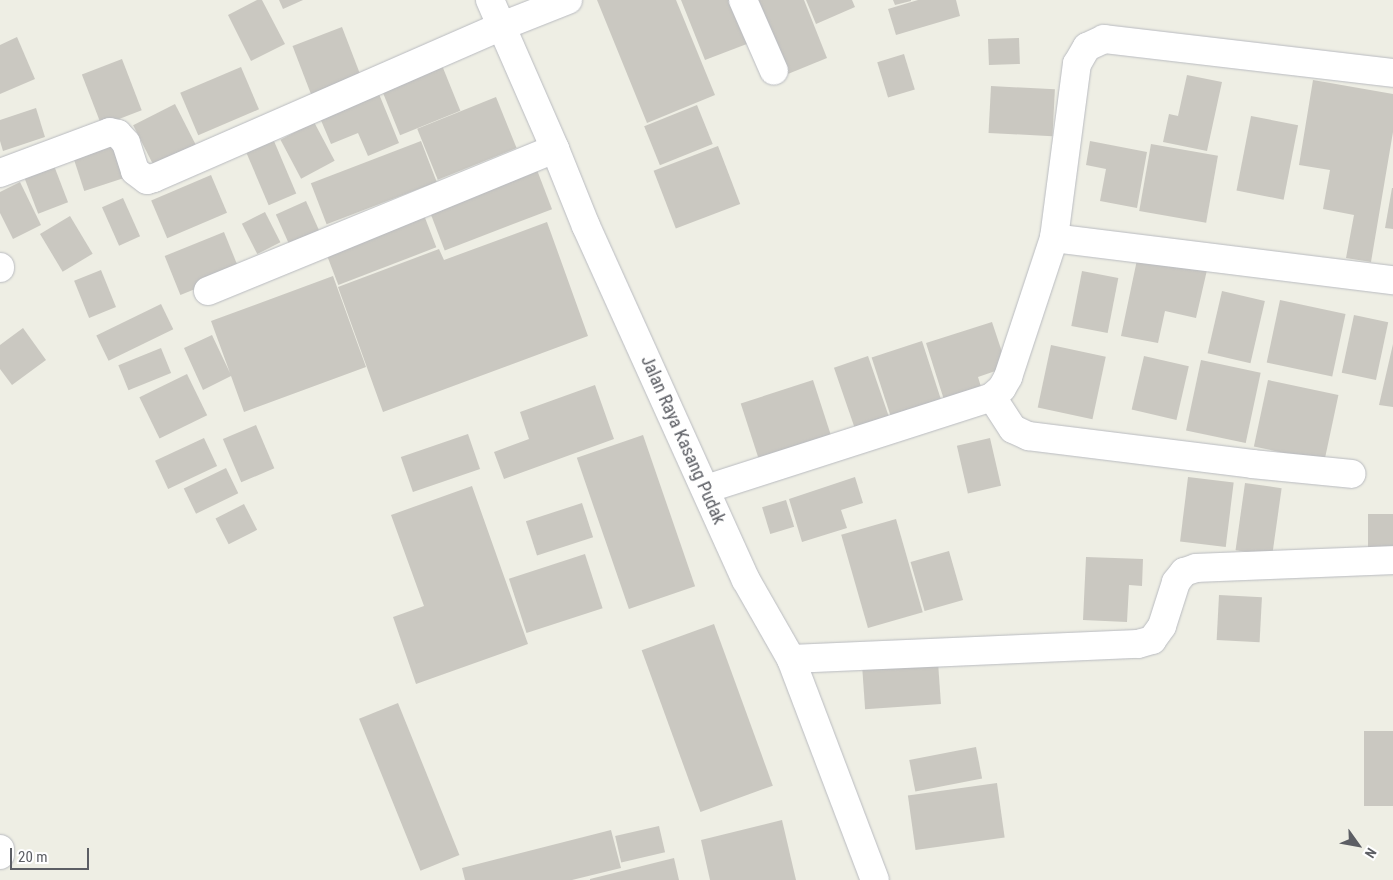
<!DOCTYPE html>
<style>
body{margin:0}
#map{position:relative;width:1393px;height:880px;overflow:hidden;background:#eeeee4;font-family:"Roboto Condensed",sans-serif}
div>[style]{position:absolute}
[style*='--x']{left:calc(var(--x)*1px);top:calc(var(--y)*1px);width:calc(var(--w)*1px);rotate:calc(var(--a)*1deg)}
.building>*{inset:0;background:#cac8c1;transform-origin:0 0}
.roads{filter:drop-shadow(0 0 1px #b9bbc0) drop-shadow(0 0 1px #b9bbc0)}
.minor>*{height:28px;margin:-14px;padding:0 14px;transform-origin:14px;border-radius:14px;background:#fff}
span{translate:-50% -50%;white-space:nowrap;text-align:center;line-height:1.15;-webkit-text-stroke:4.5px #fff;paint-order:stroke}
.street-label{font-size:18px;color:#5c5e64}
.north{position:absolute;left:1333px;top:820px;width:50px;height:50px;-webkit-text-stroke:4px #fff;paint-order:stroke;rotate:122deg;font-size:14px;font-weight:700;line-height:20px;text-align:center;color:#5c5e64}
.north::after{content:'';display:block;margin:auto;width:18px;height:22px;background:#5c5e64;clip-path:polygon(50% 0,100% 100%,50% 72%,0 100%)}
.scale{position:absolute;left:10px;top:848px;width:79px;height:22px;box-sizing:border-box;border:2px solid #5c5e64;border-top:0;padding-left:6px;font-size:15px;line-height:18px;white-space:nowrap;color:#5c5e64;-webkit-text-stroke:4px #fff;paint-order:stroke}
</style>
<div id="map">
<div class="building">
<i style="clip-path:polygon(257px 0,262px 0,285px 44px,251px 61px,228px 15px)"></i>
<i style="clip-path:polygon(279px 0,303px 0,283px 9px)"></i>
<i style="clip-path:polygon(597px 0,676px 0,715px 95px,647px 123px)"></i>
<i style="clip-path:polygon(681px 0,736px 0,752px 42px,705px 60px)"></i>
<i style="clip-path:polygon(752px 0,804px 0,827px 58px,783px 76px)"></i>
<i style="clip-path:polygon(806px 0,852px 0,855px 7px,816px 24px)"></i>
<i style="clip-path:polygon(893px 0,911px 0,911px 1px,895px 5px)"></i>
<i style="clip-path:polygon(918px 0,956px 0,960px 16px,896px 35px,888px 9px)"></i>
<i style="left:342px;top:27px;width:56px;height:53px;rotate:69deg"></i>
<i style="clip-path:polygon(17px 37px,35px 79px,0 94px,0 45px)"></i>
<i style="left:1019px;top:38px;width:26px;height:31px;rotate:88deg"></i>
<i style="left:904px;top:54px;width:37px;height:28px;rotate:73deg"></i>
<i style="left:439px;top:58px;width:57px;height:65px;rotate:68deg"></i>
<i style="left:122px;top:59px;width:55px;height:43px;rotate:69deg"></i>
<i style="left:241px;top:67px;width:46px;height:66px;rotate:67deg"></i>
<i style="clip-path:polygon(1187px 75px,1222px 82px,1207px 151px,1163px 142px,1169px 114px,1178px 116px)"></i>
<i style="clip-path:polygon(1313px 80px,1393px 94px,1393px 132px,1371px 262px,1346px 258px,1354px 215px,1323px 209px,1330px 170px,1299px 165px)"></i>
<i style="left:991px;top:86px;width:64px;height:47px;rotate:3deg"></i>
<i style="clip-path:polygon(379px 94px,399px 143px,368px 156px,358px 133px,331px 144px,320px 118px)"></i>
<i style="left:496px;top:97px;width:55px;height:85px;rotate:68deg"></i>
<i style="left:175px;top:104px;width:46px;height:47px;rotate:63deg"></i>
<i style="left:697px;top:105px;width:42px;height:57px;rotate:68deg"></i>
<i style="clip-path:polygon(36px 108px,45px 137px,3px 151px,0 141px,0 120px)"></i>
<i style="left:1251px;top:116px;width:48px;height:76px;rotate:11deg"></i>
<i style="left:314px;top:122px;width:44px;height:38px;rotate:62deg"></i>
<i style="left:115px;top:140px;width:39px;height:45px;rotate:72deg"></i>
<i style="left:274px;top:141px;width:57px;height:30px;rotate:67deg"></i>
<i style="left:421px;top:141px;width:44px;height:118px;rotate:69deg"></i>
<i style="clip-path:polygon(1090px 141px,1147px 152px,1137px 208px,1100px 201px,1106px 169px,1086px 165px)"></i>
<i style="left:1151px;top:144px;width:68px;height:68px;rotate:10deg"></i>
<i style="left:718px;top:146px;width:62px;height:69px;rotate:69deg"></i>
<i style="left:53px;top:163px;width:42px;height:32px;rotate:69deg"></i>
<i style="left:537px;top:170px;width:42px;height:115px;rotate:69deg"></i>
<i style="left:211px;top:175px;width:41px;height:65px;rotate:67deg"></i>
<i style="clip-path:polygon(20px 182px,41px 225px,13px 239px,0 213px,0 192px)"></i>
<i style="clip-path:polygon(1392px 188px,1393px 188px,1393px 229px,1385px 228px)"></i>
<i style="left:123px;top:198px;width:42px;height:23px;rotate:66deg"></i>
<i style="left:306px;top:201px;width:32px;height:33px;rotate:66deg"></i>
<i style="left:422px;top:210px;width:40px;height:105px;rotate:69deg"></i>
<i style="left:265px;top:212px;width:34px;height:26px;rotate:63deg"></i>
<i style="left:70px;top:216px;width:44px;height:35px;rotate:59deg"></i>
<i style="clip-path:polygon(547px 222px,588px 336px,383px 412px,338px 287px,439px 249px,444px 260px)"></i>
<i style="left:224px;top:232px;width:42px;height:64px;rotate:68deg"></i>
<i style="clip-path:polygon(1138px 255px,1207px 270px,1196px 318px,1165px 311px,1158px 343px,1121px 336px)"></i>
<i style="left:101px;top:270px;width:40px;height:29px;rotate:68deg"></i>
<i style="left:1082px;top:271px;width:37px;height:56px;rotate:11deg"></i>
<i style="clip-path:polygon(333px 276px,366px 367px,244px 412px,231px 376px,203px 390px,184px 348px,212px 335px,230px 373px,211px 321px)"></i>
<i style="left:1222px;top:291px;width:44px;height:64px;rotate:13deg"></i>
<i style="left:1280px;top:300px;width:67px;height:64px;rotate:12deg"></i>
<i style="left:161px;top:304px;width:28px;height:72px;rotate:64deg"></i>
<i style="left:1354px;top:315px;width:35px;height:59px;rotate:12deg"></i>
<i style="clip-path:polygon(992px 322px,1007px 367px,978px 377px,982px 390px,945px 403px,926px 343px)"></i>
<i style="clip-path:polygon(23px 328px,46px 360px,12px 385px,0 369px,0 345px)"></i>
<i style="left:922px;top:341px;width:63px;height:53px;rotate:72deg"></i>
<i style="clip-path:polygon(1393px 344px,1393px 407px,1379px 405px)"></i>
<i style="left:1051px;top:345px;width:56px;height:64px;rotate:12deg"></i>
<i style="left:161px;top:348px;width:27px;height:46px;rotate:68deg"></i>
<i style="left:868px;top:356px;width:69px;height:36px;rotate:71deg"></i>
<i style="left:1144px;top:356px;width:46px;height:55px;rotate:13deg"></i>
<i style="left:1201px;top:360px;width:61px;height:72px;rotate:12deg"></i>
<i style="left:187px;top:374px;width:46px;height:53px;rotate:64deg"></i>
<i style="left:813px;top:380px;width:63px;height:76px;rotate:72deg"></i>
<i style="left:1268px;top:380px;width:72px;height:68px;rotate:12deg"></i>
<i style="clip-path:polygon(595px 385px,614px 439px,504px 479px,494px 452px,529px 439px,520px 412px)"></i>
<i style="left:256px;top:425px;width:47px;height:36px;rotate:67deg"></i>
<i style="left:468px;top:434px;width:37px;height:71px;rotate:71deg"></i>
<i style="left:643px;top:435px;width:160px;height:70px;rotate:71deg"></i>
<i style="left:204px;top:438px;width:31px;height:54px;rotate:65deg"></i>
<i style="left:990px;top:438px;width:49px;height:34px;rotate:77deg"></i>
<i style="left:226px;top:468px;width:28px;height:47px;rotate:64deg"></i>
<i style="clip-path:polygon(855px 477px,863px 503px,841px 510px,847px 528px,802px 542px,789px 499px)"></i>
<i style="left:1188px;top:477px;width:46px;height:65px;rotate:7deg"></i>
<i style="left:1245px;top:483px;width:37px;height:68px;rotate:8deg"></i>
<i style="clip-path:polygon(472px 486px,528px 644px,416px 684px,393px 617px,424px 606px,391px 515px)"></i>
<i style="left:786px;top:500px;width:28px;height:25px;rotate:73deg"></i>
<i style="left:582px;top:503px;width:36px;height:59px;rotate:72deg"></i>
<i style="left:244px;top:504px;width:29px;height:32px;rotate:63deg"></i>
<i style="left:1368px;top:514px;width:25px;height:34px"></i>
<i style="left:896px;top:519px;width:97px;height:57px;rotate:74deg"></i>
<i style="left:949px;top:551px;width:51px;height:40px;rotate:74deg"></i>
<i style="left:585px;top:554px;width:57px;height:80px;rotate:72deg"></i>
<i style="clip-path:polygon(1086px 557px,1143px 559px,1142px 586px,1129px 585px,1127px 622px,1083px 620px)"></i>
<i style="left:1219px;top:595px;width:43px;height:45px;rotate:3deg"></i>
<i style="left:714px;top:624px;width:172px;height:77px;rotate:70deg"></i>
<i style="left:938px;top:662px;width:42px;height:76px;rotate:86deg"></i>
<i style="left:398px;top:703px;width:164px;height:42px;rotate:68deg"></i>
<i style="left:1364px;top:731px;width:29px;height:75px"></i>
<i style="left:976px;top:747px;width:32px;height:68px;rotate:79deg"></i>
<i style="left:997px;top:783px;width:55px;height:90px;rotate:82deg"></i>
<i style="clip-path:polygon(782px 820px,796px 880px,710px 880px,701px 840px)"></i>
<i style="left:659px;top:826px;width:27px;height:45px;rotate:77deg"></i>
<i style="clip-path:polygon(611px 830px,621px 868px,572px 880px,465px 880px,462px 868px)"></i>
<i style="clip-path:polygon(674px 858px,679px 880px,590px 880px,590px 879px)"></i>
</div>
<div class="roads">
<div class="minor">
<i style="--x:490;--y:0;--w:163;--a:66.4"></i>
<i style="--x:555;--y:149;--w:83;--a:68.1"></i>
<i style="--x:586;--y:226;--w:388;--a:65.7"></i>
<i style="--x:746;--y:580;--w:91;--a:60.3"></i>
<i style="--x:791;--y:659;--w:236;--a:69.2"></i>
<i style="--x:743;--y:0;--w:77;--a:66.4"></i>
<i style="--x:0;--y:173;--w:117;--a:-20.4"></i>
<i style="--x:110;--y:132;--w:8;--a:14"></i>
<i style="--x:118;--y:134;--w:12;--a:48"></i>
<i style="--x:126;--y:143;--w:29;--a:72"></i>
<i style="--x:135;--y:171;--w:15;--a:37"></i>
<i style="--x:147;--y:180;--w:7;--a:-16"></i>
<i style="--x:154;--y:178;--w:380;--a:-23.6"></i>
<i style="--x:502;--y:26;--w:71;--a:-21.5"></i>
<i style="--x:1054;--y:238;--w:342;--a:7.1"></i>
<i style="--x:0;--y:267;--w:1;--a:90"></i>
<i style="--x:208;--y:291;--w:375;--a:-22.3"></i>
<i style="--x:992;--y:397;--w:38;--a:57"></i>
<i style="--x:1013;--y:429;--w:17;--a:25"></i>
<i style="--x:1028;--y:436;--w:226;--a:7.1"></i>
<i style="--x:1252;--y:464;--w:100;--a:5.7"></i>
<i style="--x:706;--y:489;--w:300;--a:-17.8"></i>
<i style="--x:992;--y:397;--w:13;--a:-42"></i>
<i style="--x:1002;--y:388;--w:13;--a:-61"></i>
<i style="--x:1008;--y:377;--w:146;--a:-71.7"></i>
<i style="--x:1054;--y:238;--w:176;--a:-82.5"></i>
<i style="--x:1077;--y:64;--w:20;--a:-60"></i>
<i style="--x:1087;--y:47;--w:19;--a:-25"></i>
<i style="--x:1104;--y:39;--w:291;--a:6.7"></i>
<i style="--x:791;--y:659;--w:347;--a:-2.5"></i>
<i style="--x:1138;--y:644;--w:15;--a:-16"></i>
<i style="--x:1152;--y:640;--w:17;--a:-54"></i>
<i style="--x:1162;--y:626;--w:46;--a:-72.3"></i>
<i style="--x:1176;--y:582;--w:13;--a:-51"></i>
<i style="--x:1184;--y:572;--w:13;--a:-18"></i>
<i style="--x:1196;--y:568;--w:197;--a:-2.3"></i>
<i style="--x:0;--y:855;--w:6;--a:-90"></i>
</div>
</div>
<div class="street-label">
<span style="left:683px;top:440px;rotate:66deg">Jalan Raya Kasang Pudak</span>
</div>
<div class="north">N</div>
<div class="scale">20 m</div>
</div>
